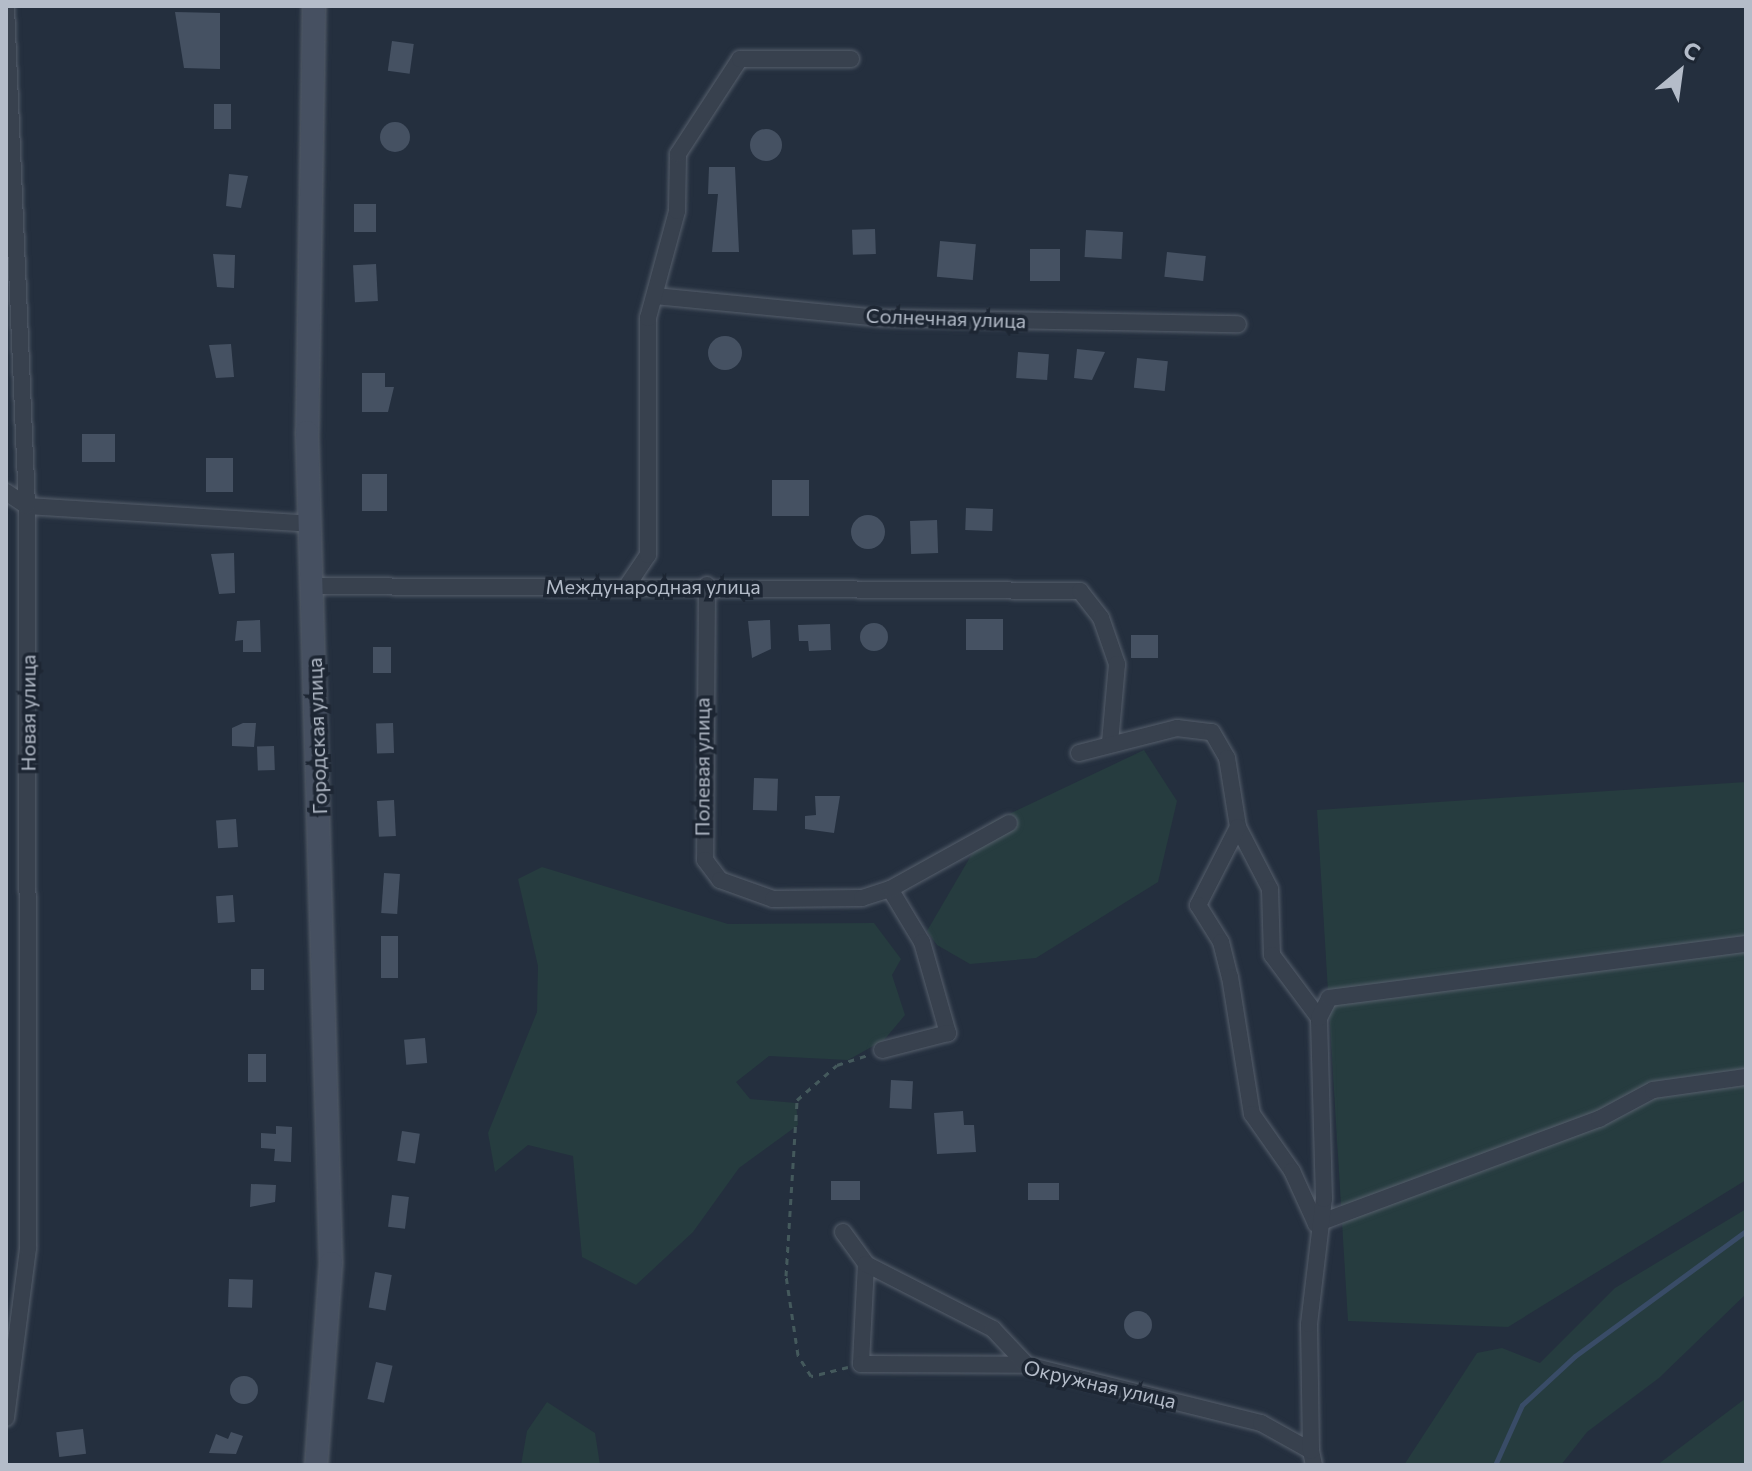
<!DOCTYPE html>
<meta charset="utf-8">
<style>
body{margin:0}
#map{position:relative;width:1752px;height:1471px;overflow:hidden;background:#242f3e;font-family:Commissioner,sans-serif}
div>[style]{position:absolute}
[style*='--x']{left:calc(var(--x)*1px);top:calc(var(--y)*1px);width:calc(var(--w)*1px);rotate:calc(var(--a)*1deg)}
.green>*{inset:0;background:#263c3f}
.stream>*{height:5px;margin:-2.5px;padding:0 2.5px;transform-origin:2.5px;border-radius:2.5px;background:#394c67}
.building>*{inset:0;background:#455162;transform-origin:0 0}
.round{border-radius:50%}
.path>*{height:3px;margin-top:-1.5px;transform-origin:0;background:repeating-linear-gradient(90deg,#44595c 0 6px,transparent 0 12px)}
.roads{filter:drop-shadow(0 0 2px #565f6c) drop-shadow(0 0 2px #565f6c)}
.minor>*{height:16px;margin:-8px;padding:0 8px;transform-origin:8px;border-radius:8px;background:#38414e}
.secondary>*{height:22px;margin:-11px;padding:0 11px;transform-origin:11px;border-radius:11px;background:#465061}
span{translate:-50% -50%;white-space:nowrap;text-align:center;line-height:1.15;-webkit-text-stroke:7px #1d2633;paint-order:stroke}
.street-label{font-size:20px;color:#b4bcc9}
.frame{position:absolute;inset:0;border:8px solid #b4bcc9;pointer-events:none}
.north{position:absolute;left:1640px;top:32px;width:80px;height:80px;-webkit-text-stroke:6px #1d2633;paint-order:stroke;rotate:29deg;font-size:22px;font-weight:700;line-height:32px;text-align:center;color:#b4bcc9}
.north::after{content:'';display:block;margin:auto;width:28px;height:36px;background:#b4bcc9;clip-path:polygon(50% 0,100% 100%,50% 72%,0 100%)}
</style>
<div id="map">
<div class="green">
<i style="clip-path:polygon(1144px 750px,1177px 801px,1158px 882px,1036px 958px,970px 964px,937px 945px,927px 931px,990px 823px)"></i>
<i style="clip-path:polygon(1746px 782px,1746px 1180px,1508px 1327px,1348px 1321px,1317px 810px)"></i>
<i style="clip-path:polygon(542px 867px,728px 924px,874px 923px,901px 959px,892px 975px,905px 1015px,884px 1040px,848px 1060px,769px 1056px,736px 1082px,750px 1099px,796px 1103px,798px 1125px,739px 1168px,693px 1232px,636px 1285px,582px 1257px,573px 1156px,528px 1145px,495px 1172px,488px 1133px,537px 1012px,538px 966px,518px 879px)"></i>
<i style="clip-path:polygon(1746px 1209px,1746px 1294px,1659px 1378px,1587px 1432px,1561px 1465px,1404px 1465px,1477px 1353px,1502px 1348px,1540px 1363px,1615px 1288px)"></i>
<i style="clip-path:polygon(1746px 1398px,1746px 1465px,1657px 1465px)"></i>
<i style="clip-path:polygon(547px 1402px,595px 1433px,600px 1465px,521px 1465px,527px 1431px)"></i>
</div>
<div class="stream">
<i style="--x:1495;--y:1465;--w:66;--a:-65.8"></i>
<i style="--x:1522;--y:1405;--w:72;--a:-42.8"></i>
<i style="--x:1575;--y:1356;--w:212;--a:-36.2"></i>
</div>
<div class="building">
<i style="clip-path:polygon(175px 12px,220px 13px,220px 69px,184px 68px)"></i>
<i style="left:392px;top:41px;width:22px;height:30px;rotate:8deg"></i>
<i style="left:214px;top:104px;width:17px;height:25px"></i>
<i class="round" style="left:380px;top:122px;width:30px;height:30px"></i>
<i class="round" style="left:750px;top:129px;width:32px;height:32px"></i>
<i style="clip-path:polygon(709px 167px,735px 167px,739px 252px,712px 252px,718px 194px,708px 194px)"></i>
<i style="clip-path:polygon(229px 174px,248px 176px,241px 208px,226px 206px)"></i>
<i style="left:354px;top:204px;width:22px;height:28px"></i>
<i style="left:875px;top:229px;width:25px;height:23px;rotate:88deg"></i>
<i style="left:1086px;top:230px;width:37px;height:27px;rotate:3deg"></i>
<i style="left:940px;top:241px;width:36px;height:36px;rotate:5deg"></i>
<i style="left:1030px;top:249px;width:30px;height:32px"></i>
<i style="left:1167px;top:252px;width:39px;height:25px;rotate:6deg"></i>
<i style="clip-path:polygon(213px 254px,235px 255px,234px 288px,217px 287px)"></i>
<i style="left:376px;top:264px;width:37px;height:23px;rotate:87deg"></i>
<i class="round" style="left:708px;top:336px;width:34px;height:34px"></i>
<i style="clip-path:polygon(231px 344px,234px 377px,216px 378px,209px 345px)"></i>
<i style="clip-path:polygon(1077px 349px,1105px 352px,1092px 380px,1074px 378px)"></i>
<i style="left:1018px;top:352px;width:31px;height:26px;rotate:4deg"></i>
<i style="left:1137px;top:358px;width:31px;height:30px;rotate:6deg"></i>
<i style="clip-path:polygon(362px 373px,385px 373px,385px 387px,394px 387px,388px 412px,362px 412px)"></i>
<i style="left:82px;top:434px;width:33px;height:28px"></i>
<i style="left:206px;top:458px;width:27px;height:34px"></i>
<i style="left:387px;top:474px;width:37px;height:25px;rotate:90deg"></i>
<i style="left:772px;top:480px;width:37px;height:36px"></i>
<i style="left:966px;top:508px;width:27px;height:22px;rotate:2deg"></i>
<i class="round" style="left:851px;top:515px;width:34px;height:34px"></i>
<i style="left:937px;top:520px;width:33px;height:27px;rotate:88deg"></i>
<i style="clip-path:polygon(234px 553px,235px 593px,219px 594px,211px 554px)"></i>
<i style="left:1003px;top:619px;width:31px;height:37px;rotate:90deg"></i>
<i style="clip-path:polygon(260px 620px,261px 652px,243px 652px,243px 640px,235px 641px,237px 621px)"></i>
<i style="clip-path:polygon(770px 620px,771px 649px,752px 658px,748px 621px)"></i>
<i class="round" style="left:860px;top:623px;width:28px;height:28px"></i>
<i style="clip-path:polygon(830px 624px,831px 650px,809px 651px,808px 641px,799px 641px,798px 625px)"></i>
<i style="left:1131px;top:635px;width:27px;height:23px"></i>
<i style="left:373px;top:647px;width:18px;height:26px"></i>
<i style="clip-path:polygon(243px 723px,256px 723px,254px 747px,232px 746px,232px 728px)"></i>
<i style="left:393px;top:723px;width:30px;height:17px;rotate:88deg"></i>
<i style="left:274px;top:746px;width:24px;height:17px;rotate:88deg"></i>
<i style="left:754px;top:778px;width:24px;height:32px;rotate:2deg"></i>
<i style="clip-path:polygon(815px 796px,840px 796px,834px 833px,805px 829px,805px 816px,816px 815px)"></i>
<i style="left:394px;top:800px;width:36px;height:17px;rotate:87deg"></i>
<i style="left:236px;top:819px;width:28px;height:20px;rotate:86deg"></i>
<i style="left:384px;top:873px;width:16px;height:40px;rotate:4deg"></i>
<i style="left:233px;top:895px;width:27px;height:17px;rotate:86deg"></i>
<i style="left:381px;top:936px;width:17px;height:42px"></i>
<i style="left:251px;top:969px;width:13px;height:21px"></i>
<i style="left:425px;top:1038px;width:25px;height:21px;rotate:85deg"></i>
<i style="left:248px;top:1054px;width:18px;height:28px"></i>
<i style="left:891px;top:1080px;width:22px;height:28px;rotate:3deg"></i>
<i style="clip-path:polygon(963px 1111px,964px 1125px,974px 1125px,976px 1152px,937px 1154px,934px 1113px)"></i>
<i style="clip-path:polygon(276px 1126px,292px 1127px,291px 1162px,274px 1161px,275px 1149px,261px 1148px,261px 1133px,276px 1134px)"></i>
<i style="left:402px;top:1131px;width:18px;height:30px;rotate:9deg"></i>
<i style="left:831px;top:1181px;width:29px;height:19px"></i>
<i style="left:1059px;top:1183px;width:17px;height:31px;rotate:90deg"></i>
<i style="clip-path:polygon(251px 1184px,276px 1185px,275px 1202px,250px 1207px)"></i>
<i style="left:392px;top:1195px;width:17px;height:32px;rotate:7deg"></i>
<i style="left:375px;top:1272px;width:17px;height:36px;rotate:10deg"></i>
<i style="left:229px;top:1279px;width:24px;height:28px;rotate:2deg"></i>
<i class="round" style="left:1124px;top:1311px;width:28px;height:28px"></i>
<i style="left:376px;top:1362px;width:17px;height:38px;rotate:13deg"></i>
<i class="round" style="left:230px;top:1376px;width:28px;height:28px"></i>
<i style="left:83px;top:1429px;width:25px;height:27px;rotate:83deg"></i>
<i style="clip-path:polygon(231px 1432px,243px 1436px,236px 1454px,209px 1453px,216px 1434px,228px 1439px)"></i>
</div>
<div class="path">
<i style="--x:848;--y:1367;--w:38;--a:166"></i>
<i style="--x:811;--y:1376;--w:25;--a:-122"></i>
<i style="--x:798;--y:1355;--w:80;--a:-98.6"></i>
<i style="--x:786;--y:1276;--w:176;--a:-86.4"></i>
<i style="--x:797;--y:1100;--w:53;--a:-41.2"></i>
<i style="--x:837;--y:1065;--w:32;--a:-18"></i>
</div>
<div class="roads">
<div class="minor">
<i style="--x:655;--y:296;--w:227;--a:5.6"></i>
<i style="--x:881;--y:318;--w:357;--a:1"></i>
<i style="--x:6;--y:492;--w:25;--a:34"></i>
<i style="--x:27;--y:506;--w:284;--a:3.6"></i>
<i style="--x:707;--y:585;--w:275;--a:90.4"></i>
<i style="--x:705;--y:860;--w:25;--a:53"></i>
<i style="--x:720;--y:880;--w:56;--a:19.7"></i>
<i style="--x:773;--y:899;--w:89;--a:-0.6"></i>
<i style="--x:862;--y:898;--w:29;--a:-18"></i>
<i style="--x:890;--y:889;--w:62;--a:58.9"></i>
<i style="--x:922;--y:942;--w:95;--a:74.1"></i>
<i style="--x:948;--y:1033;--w:68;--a:165.6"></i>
<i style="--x:313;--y:586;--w:767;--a:0.37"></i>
<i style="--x:1080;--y:591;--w:34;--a:52"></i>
<i style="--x:1101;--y:618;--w:49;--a:70.8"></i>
<i style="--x:1117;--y:664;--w:78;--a:95.1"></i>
<i style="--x:627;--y:586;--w:37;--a:-56"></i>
<i style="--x:648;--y:555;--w:237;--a:-90"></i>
<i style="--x:648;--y:318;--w:111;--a:-74.8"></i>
<i style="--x:677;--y:211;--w:57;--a:-89"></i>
<i style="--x:678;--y:154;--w:113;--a:-56.9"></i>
<i style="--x:740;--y:59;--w:111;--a:0"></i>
<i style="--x:1079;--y:753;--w:101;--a:-14.3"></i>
<i style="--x:1177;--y:728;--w:35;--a:7"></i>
<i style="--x:1212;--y:732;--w:30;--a:60"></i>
<i style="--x:1227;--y:758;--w:70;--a:80.9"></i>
<i style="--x:1238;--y:827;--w:70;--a:62.7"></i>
<i style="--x:1270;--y:889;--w:66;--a:88.3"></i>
<i style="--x:1272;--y:955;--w:79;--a:53.3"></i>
<i style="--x:1238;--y:827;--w:88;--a:117.1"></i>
<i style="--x:1198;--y:905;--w:44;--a:58.1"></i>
<i style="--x:1221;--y:942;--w:36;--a:76"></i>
<i style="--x:1230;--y:977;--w:139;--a:80.9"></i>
<i style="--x:1252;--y:1114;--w:70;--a:54.9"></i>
<i style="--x:1292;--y:1171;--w:58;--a:65.6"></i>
<i style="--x:1316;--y:1224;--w:302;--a:-20.4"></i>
<i style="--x:1599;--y:1119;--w:61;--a:-28.2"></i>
<i style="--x:1653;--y:1090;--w:94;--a:-8"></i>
<i style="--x:890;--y:889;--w:136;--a:-29"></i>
<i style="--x:843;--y:1232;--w:39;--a:54"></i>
<i style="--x:866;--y:1264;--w:100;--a:92.9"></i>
<i style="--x:861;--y:1364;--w:166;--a:0.3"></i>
<i style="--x:1027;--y:1365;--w:241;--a:13.9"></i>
<i style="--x:1261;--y:1423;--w:57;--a:29.2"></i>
<i style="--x:1311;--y:1451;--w:14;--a:78"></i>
<i style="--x:866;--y:1264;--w:143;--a:27.1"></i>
<i style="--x:993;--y:1329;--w:50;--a:46.6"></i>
<i style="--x:6;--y:1418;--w:171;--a:-82.6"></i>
<i style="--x:28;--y:1248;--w:742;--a:-90.08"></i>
<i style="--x:27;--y:506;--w:500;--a:-92.41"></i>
<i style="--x:1311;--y:1451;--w:127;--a:-90.9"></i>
<i style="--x:1309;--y:1324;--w:126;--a:-83.2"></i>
<i style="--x:1324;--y:1199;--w:181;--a:-91.6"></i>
<i style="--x:1319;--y:1018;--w:22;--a:-63"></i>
<i style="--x:1329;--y:998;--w:420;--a:-7.4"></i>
</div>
<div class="secondary">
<i style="--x:314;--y:6;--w:426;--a:90.9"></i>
<i style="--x:307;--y:432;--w:831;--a:88.35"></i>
<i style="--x:331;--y:1263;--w:203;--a:94.2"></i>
</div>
</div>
<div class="street-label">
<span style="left:946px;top:318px;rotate:2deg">Солнечная улица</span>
<span style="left:653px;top:586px">Международная улица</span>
<span style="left:28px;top:713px;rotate:-90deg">Новая улица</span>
<span style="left:317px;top:736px;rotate:-92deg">Городская улица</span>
<span style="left:702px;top:767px;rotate:-90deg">Полевая улица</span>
<span style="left:1100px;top:1384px;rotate:13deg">Окружная улица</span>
</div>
<div class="frame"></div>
<div class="north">С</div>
</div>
